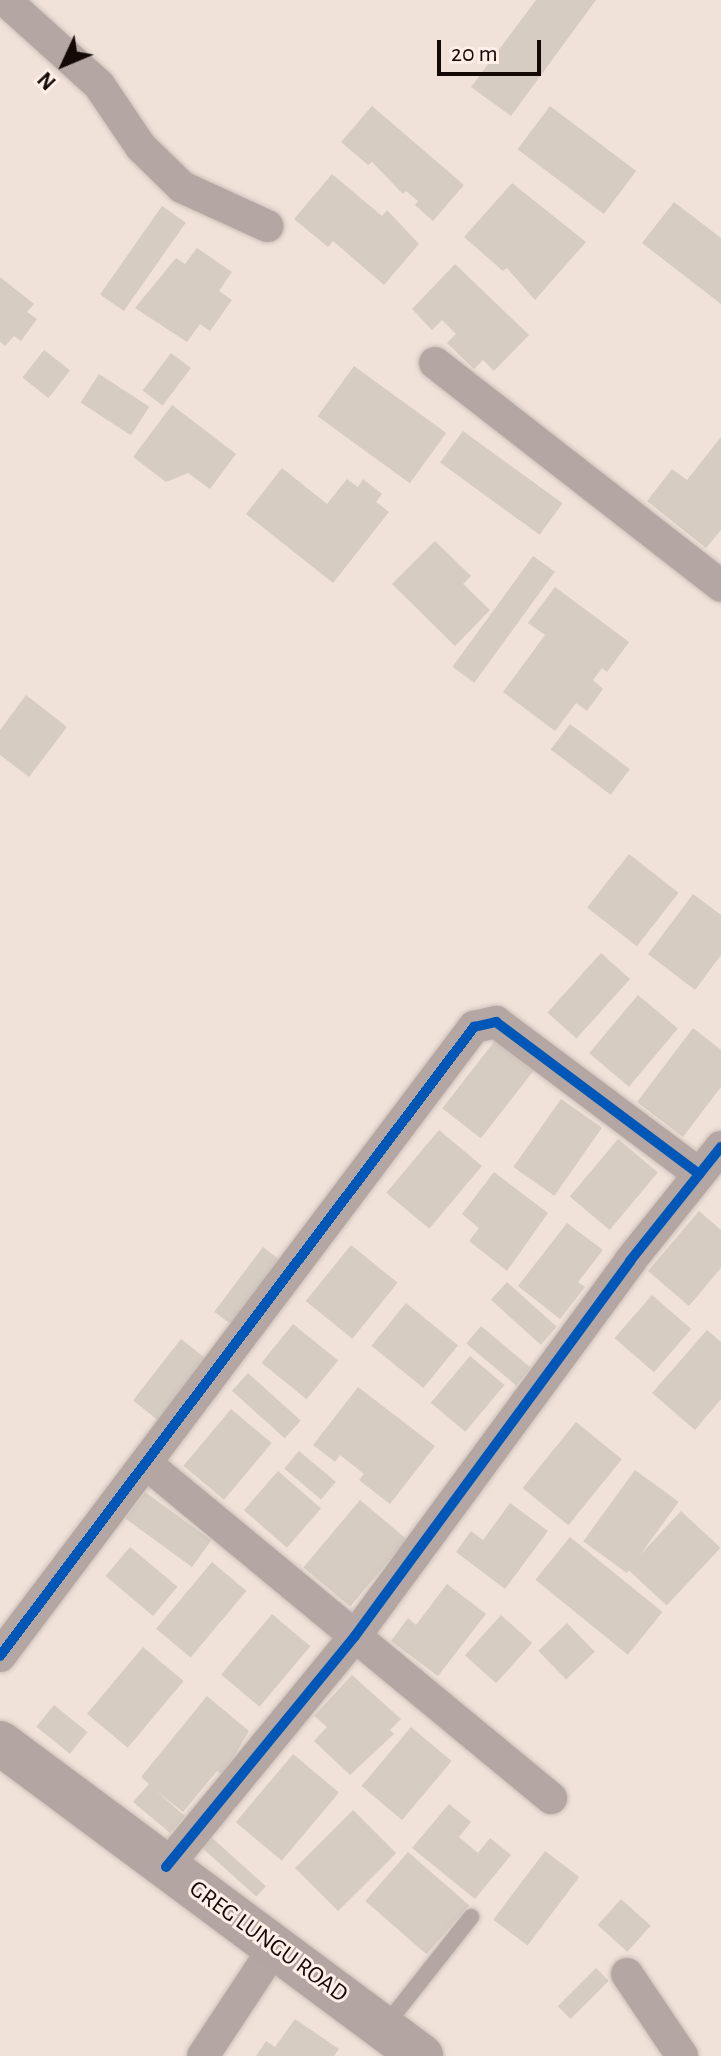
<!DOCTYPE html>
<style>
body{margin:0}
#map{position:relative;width:721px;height:2056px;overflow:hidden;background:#f0e2d9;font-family:"Alegreya Sans",sans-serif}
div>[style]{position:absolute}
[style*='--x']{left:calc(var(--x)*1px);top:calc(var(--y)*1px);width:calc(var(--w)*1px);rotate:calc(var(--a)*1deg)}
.building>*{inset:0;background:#d6ccc2;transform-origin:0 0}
.roads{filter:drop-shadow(0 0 2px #cbc0b9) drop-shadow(0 0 2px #cbc0b9)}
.lane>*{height:16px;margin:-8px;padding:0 8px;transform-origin:8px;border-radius:8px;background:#b3a6a3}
.street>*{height:32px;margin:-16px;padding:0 16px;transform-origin:16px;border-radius:16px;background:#b3a6a3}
.secondary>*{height:44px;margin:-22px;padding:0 22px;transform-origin:22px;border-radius:22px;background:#b3a6a2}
.cycleway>*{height:10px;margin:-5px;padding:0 5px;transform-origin:5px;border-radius:5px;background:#0057b8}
span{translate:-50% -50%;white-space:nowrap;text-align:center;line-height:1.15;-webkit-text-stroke:6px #fdefe7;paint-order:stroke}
.street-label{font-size:24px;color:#140904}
.north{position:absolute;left:24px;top:24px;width:80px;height:80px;-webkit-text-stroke:6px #fdefe7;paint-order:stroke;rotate:226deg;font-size:22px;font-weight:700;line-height:32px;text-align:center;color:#140904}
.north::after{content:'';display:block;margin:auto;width:28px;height:36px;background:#140904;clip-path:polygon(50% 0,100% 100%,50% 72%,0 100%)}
.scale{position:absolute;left:437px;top:40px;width:104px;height:36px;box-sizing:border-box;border:4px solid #140904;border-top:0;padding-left:10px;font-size:24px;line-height:28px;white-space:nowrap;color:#140904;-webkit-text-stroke:6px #fdefe7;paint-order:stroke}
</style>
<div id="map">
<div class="building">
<i style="clip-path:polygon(536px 0,596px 0,511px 116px,471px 87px)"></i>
<i style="clip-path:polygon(372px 106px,464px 185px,433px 221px,415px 205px,418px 201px,406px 191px,403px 194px,372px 162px,368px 165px,341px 142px)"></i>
<i style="left:550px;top:106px;width:108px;height:54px;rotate:37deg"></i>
<i style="clip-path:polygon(332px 174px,382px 216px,387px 210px,419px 244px,384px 285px,333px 241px,328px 247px,294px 219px)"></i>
<i style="clip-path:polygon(512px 183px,586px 242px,535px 300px,507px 268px,503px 271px,464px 237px)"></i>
<i style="clip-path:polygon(674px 202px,721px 238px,721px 304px,642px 243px)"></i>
<i style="left:162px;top:206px;width:29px;height:108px;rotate:35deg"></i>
<i style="clip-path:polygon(197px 248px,232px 272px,219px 291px,232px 300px,210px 331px,200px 324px,187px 342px,135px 308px,176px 258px,185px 264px)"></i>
<i style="clip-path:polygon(455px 264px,529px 335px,494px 371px,483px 360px,474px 369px,447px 343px,456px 334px,442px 320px,432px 330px,412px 309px)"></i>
<i style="clip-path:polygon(0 277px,34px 304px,27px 312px,37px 319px,21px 341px,14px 336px,5px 346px,0 342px)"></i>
<i style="left:44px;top:350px;width:33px;height:35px;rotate:38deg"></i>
<i style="left:171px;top:353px;width:25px;height:47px;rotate:37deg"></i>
<i style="left:354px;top:366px;width:114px;height:62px;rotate:36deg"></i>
<i style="left:99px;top:374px;width:60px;height:34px;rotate:33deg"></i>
<i style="clip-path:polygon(172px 405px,236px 454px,210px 489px,188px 473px,166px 482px,133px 457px)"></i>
<i style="left:463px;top:431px;width:123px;height:39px;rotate:36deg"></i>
<i style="clip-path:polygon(721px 437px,721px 530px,706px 548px,647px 501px,672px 469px,687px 480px)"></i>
<i style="clip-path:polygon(282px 468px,327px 504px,347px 479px,358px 487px,363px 479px,382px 494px,376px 502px,389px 512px,333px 583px,246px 514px)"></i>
<i style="clip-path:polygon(435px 541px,471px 576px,463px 584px,490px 610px,455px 646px,392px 584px)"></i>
<i style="left:533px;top:556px;width:27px;height:137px;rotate:36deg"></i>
<i style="clip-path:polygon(555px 587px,629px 642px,607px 672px,602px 668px,593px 680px,603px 689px,587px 711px,576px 703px,555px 731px,503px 692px,545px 635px,528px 623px)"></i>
<i style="clip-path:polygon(26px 695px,67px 727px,29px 777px,0 755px,0 730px)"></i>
<i style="left:570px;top:724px;width:75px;height:32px;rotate:37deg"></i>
<i style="left:629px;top:854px;width:63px;height:68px;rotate:38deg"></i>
<i style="clip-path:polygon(693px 894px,721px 915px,721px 955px,695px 990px,648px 954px)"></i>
<i style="left:601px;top:953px;width:39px;height:80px;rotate:42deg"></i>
<i style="left:638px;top:995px;width:52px;height:76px;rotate:40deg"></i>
<i style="clip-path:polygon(693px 1028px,721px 1050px,721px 1087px,683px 1137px,637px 1102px)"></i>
<i style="left:497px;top:1038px;width:49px;height:89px;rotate:38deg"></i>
<i style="left:561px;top:1099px;width:50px;height:83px;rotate:35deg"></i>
<i style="left:439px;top:1130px;width:56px;height:82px;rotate:40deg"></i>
<i style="left:618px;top:1139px;width:52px;height:75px;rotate:40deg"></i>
<i style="clip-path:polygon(494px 1172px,548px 1213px,507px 1271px,469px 1241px,479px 1228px,462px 1214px)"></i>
<i style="clip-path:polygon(699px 1211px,721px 1230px,721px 1268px,689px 1306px,648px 1271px)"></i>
<i style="clip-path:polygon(567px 1223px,603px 1250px,578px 1282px,585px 1287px,560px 1319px,518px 1286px)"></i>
<i style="left:351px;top:1245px;width:60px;height:72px;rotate:39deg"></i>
<i style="left:263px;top:1247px;width:26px;height:81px;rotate:37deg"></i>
<i style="left:507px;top:1282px;width:67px;height:24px;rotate:42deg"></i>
<i style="left:652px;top:1295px;width:52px;height:57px;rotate:41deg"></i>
<i style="left:406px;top:1303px;width:67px;height:55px;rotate:39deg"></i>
<i style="left:293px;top:1324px;width:58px;height:50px;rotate:39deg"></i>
<i style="left:481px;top:1326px;width:65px;height:23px;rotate:40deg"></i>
<i style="clip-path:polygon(707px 1330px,721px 1342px,721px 1399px,695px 1430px,652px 1393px)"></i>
<i style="left:181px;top:1339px;width:36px;height:78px;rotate:38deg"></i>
<i style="left:470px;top:1356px;width:45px;height:61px;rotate:40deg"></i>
<i style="left:248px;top:1373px;width:71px;height:24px;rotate:42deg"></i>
<i style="clip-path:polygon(358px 1387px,435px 1446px,390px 1504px,359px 1480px,364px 1474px,340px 1455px,335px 1462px,313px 1445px)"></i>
<i style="left:231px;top:1409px;width:53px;height:74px;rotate:40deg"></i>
<i style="left:576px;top:1422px;width:59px;height:85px;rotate:39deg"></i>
<i style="left:299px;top:1451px;width:48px;height:23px;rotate:40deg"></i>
<i style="left:635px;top:1470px;width:54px;height:88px;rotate:36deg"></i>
<i style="left:278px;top:1471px;width:57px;height:52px;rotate:41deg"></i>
<i style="left:145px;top:1492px;width:82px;height:33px;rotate:36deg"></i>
<i style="left:360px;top:1500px;width:61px;height:88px;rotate:40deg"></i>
<i style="clip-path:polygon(510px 1503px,548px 1531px,505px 1589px,456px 1552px,471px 1531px,483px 1540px)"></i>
<i style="left:681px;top:1511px;width:54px;height:79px;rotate:43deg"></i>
<i style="left:570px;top:1537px;width:119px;height:55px;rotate:39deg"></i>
<i style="left:130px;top:1547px;width:62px;height:38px;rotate:40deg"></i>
<i style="left:212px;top:1562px;width:45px;height:87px;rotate:40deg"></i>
<i style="clip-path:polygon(447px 1584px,486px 1614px,438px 1676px,391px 1641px,408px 1618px,416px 1625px)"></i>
<i style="left:272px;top:1614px;width:50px;height:79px;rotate:40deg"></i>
<i style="left:501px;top:1615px;width:42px;height:54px;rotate:42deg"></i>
<i style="left:567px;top:1623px;width:40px;height:40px;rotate:46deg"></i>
<i style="left:143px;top:1647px;width:53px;height:87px;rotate:40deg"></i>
<i style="clip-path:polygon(352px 1675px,401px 1719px,390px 1730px,394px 1734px,350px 1775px,314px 1741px,327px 1727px,314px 1716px)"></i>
<i style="clip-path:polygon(207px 1696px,249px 1731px,223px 1775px,217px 1771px,183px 1812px,155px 1790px,185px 1816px,170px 1833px,133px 1802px,149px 1784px,141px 1777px)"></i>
<i style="left:54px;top:1705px;width:43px;height:28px;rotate:39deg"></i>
<i style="left:411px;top:1727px;width:53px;height:77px;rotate:40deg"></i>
<i style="left:293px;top:1754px;width:60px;height:89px;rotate:40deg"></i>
<i style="clip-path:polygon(449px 1804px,471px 1822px,459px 1837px,478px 1853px,490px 1838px,511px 1855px,475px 1899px,412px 1848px)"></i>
<i style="left:353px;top:1810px;width:61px;height:82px;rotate:45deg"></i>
<i style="left:210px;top:1836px;width:75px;height:14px;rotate:42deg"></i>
<i style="left:545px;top:1851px;width:43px;height:86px;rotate:37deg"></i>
<i style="left:408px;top:1852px;width:81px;height:65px;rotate:41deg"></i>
<i style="left:621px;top:1899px;width:40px;height:35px;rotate:42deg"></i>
<i style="left:596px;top:1968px;width:18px;height:54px;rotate:45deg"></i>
<i style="clip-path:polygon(295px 2019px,339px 2049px,334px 2056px,256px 2056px,266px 2041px,275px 2047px)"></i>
</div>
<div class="roads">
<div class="lane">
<i style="--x:385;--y:2026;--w:139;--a:-51.7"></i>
</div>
<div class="street">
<i style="--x:5;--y:0;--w:127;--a:42.1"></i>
<i style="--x:99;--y:85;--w:75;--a:55.9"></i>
<i style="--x:141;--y:147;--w:57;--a:44.3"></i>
<i style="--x:182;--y:187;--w:94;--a:24.6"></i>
<i style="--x:435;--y:363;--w:363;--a:37.9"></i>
<i style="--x:148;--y:1465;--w:523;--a:39.57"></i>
<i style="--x:0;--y:1656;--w:788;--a:-53"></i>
<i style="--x:474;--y:1027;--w:23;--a:-13"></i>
<i style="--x:496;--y:1022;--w:254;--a:36.8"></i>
<i style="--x:166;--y:1867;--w:298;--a:-50.7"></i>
<i style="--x:355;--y:1636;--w:465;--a:-53.7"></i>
<i style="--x:630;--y:1261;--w:146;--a:-51.4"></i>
<i style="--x:627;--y:1974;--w:99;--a:56.1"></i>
<i style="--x:203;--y:2056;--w:131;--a:-56.6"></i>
</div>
<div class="secondary">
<i style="--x:0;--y:1743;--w:525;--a:36.63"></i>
</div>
</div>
<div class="cycleway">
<i style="--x:0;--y:1656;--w:788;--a:-53"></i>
<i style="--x:474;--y:1027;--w:23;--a:-13"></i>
<i style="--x:496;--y:1022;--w:254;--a:36.8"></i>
<i style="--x:166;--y:1867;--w:298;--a:-50.7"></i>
<i style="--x:355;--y:1636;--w:465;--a:-53.7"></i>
<i style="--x:630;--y:1261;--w:146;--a:-51.4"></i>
</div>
<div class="street-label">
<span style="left:268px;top:1942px;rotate:36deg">GREG LUNGU ROAD</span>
</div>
<div class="north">N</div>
<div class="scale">20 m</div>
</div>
